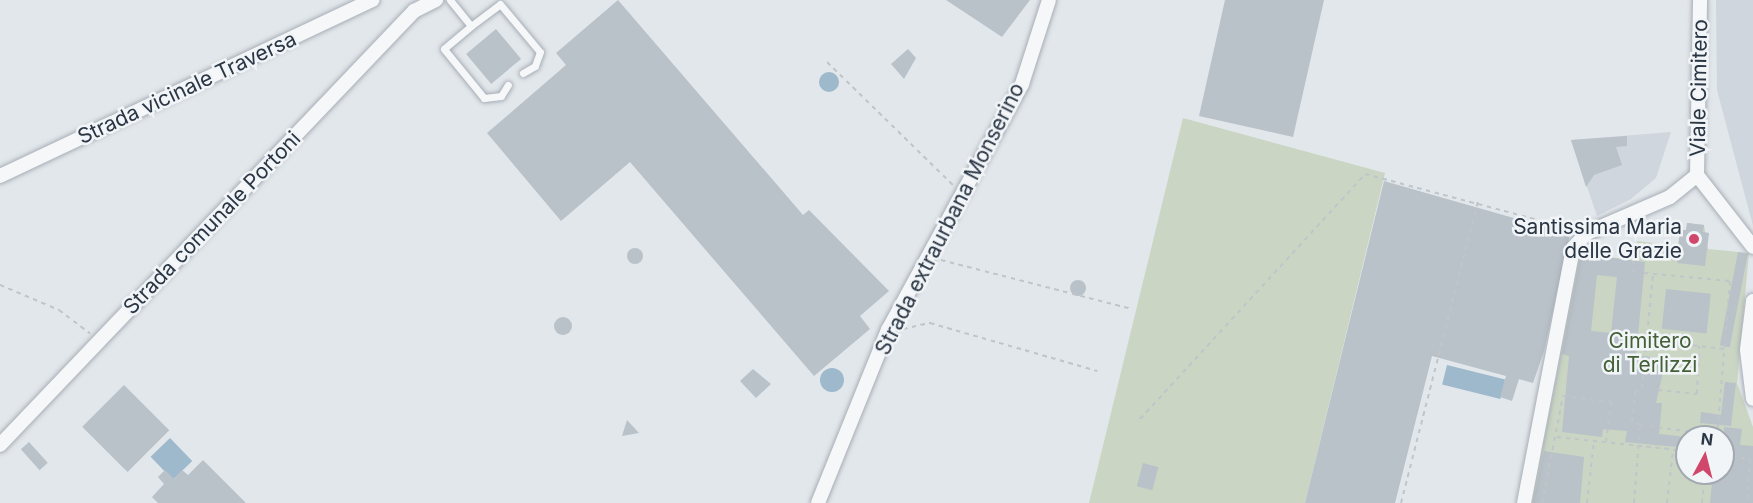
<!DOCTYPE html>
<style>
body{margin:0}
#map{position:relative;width:1753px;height:503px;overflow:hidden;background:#e2e7eb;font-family:Inter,sans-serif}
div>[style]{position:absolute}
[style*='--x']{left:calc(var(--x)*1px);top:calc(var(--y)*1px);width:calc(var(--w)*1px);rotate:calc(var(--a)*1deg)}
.built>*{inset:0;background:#d0d6dd}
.green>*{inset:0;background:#cad5c3}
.water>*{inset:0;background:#9db9cb;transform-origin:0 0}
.round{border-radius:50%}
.building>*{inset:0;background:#b9c1c9;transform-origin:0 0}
.path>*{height:2px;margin-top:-1px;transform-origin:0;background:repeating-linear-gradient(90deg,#c0c5ca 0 4.5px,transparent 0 9px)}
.roads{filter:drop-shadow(0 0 2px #a7aeb6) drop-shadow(0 0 2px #a7aeb6)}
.service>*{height:7px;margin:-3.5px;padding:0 3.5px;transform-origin:3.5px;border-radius:3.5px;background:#f5f7f9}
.minor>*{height:14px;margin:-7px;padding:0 7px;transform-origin:7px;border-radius:7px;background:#f5f7f9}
.dots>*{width:16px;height:16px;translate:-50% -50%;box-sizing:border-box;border:3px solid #f2f5f8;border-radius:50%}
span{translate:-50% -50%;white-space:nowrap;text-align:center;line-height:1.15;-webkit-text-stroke:5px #f2f5f8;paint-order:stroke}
.street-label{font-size:21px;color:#2a3644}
.poi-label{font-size:21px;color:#2a3644}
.right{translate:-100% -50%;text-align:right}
.park-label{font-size:21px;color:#436037}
.north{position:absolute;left:1675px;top:425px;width:60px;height:60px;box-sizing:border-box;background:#f2f5f8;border:2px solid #a2a9b0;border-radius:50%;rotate:7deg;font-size:16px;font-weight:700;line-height:24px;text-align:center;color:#2a3644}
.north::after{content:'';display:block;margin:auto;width:21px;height:27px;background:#d1466b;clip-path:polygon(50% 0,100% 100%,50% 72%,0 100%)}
</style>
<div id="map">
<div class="built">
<i style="clip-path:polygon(1716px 0,1753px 0,1753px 226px,1717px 90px)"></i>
<i style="clip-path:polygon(1671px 132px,1656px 178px,1631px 199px,1597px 216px,1571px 140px)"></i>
</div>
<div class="green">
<i style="clip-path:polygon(1183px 118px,1385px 173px,1305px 503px,1089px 503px)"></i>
<i style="clip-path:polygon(evenodd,1688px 223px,1704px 225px,1708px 249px,1749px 253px,1737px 383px,1753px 427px,1753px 503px,1532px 503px,1580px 254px,1635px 260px,1637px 241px,1678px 246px,1680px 230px,1686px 230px,1688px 223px,1687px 437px,1723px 437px,1723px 473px,1687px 473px,1687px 437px)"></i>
</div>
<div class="water">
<i class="round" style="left:819px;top:72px;width:20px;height:20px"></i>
<i style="left:1447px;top:365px;width:60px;height:20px;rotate:14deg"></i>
<i class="round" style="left:820px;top:368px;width:24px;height:24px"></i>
<i style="left:170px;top:438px;width:32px;height:27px;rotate:46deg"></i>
</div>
<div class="building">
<i style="clip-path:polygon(618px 0,803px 215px,809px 210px,889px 291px,860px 316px,870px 329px,814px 376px,630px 162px,561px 221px,487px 133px,566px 65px,556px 53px)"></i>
<i style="clip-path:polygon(946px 0,1030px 0,1002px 37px)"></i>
<i style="clip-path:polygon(1225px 0,1324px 0,1293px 137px,1199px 116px)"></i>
<i style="left:496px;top:29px;width:39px;height:39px;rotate:50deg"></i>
<i style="clip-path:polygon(908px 49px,916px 58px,904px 79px,891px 64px)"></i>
<i style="clip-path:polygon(1627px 136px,1627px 146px,1616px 147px,1622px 165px,1594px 175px,1586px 187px,1571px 140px)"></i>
<i style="clip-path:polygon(1384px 181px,1570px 234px,1544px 351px,1533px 383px,1519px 379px,1512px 401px,1500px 397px,1506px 376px,1432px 356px,1395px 503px,1305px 503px)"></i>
<i style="clip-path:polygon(1687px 223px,1704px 225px,1703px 232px,1709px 233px,1705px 266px,1677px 263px,1680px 230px,1686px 230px)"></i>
<i class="round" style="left:627px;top:248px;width:16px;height:16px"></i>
<i style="left:1738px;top:252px;width:10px;height:95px;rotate:11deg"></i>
<i style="clip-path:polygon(evenodd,1581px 254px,1645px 262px,1636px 355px,1666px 359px,1656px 403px,1662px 403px,1659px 434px,1687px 437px,1687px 448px,1625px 442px,1627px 431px,1603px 429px,1602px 437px,1562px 432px,1569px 356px,1562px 354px,1581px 254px,1597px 275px,1617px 277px,1611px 333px,1591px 331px,1597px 275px)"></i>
<i class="round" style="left:1070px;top:280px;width:16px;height:16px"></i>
<i style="left:1666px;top:289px;width:45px;height:40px;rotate:6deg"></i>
<i class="round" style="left:554px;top:317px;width:18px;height:18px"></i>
<i style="clip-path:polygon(753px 369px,771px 384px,756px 398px,740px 381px)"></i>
<i style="clip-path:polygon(1725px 382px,1736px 383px,1731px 426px,1700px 423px,1701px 412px,1721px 415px)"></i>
<i style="left:124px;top:385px;width:64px;height:59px;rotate:45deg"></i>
<i style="clip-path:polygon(627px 420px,639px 433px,622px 436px)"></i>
<i style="clip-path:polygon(1724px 427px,1742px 429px,1740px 445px,1753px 446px,1753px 503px,1710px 503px,1713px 473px,1723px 473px)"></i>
<i style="left:29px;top:442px;width:28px;height:11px;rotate:48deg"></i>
<i style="clip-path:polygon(1544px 451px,1584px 457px,1580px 503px,1533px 503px)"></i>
<i style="clip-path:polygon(203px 460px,246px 503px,158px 503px,152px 497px,164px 484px,158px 477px,165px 470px,174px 479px,182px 470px,188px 475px)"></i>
<i style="left:1143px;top:463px;width:16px;height:24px;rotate:15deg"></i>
</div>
<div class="path">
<i style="--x:827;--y:62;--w:176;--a:44.3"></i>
<i style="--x:941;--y:260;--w:197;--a:14.4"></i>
<i style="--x:1633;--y:260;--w:13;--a:86"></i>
<i style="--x:1644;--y:273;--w:86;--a:5.3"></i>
<i style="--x:1730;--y:281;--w:155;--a:94.8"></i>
<i style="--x:1717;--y:435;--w:10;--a:169"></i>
<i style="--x:0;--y:285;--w:64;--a:23"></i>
<i style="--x:59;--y:310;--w:39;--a:37"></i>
<i style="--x:903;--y:329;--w:28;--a:-13"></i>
<i style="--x:930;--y:323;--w:174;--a:16"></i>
<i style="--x:1648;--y:340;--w:77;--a:6.8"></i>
<i style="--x:1658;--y:390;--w:39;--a:6"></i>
<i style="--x:1697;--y:394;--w:48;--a:-87.6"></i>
<i style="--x:1140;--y:419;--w:333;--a:-47.4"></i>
<i style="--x:1365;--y:174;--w:214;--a:14.9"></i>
<i style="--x:1640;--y:425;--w:69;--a:7.5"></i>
<i style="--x:1557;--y:437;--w:131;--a:6.1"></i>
<i style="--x:1723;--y:456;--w:27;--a:6"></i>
<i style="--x:1750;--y:459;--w:44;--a:93.9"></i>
<i style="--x:1401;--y:503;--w:313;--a:-75.7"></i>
<i style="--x:1542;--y:503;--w:109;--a:-78.9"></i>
<i style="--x:1563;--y:396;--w:48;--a:7.1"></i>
<i style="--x:1611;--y:402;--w:40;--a:97.1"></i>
<i style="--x:1587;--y:503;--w:62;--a:-83.6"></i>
<i style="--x:1634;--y:503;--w:78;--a:-85.6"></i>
<i style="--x:1640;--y:425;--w:9;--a:-159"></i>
<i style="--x:1632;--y:422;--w:30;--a:-84"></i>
<i style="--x:1635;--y:392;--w:8;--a:-30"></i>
<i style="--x:1642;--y:388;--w:115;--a:-84.5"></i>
<i style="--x:1667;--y:503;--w:53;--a:-83.5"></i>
<i style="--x:1702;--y:503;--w:30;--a:-84"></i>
</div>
<div class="roads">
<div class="service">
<i style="--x:450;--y:0;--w:33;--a:51"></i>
<i style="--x:471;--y:26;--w:36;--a:-37"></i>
<i style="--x:500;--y:4;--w:62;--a:50.2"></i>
<i style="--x:540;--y:52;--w:15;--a:110"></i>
<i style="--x:535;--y:66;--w:14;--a:150"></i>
<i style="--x:471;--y:26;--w:35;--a:140"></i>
<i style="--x:444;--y:49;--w:63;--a:50.8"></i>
<i style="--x:484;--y:98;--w:17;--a:-7"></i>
<i style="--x:501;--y:96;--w:13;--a:-58"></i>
</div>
<div class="minor">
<i style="--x:1697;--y:175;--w:175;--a:-89"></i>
<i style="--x:1697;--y:175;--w:91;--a:52.1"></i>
<i style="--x:0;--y:176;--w:412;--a:-25.3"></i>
<i style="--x:1753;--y:301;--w:49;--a:97"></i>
<i style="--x:1747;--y:350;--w:49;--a:83"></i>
<i style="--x:0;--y:445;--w:600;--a:-46.35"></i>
<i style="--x:414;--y:11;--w:25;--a:-27"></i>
<i style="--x:818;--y:503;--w:187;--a:-68"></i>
<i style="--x:888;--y:330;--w:280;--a:-61.4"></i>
<i style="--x:1022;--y:84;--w:88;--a:-72.2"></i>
<i style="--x:1524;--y:503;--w:260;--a:-79.1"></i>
<i style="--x:1573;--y:248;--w:21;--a:-47"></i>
<i style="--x:1587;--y:233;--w:90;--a:-23.4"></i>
<i style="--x:1670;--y:197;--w:35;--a:-39"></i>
</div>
</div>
<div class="dots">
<i style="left:1694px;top:239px;background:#d1466b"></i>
</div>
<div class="street-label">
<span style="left:187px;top:88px;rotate:-25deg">Strada vicinale Traversa</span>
<span style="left:1699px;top:88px;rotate:-89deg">Viale Cimitero</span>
<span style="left:950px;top:219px;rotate:-63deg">Strada extraurbana Monserino</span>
<span style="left:212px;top:223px;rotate:-46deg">Strada comunale Portoni</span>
</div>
<div class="poi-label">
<span class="right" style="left:1682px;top:239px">Santissima Maria<br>delle Grazie</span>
</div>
<div class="park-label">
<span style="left:1650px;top:353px">Cimitero<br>di Terlizzi</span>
</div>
<div class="north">N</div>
</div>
